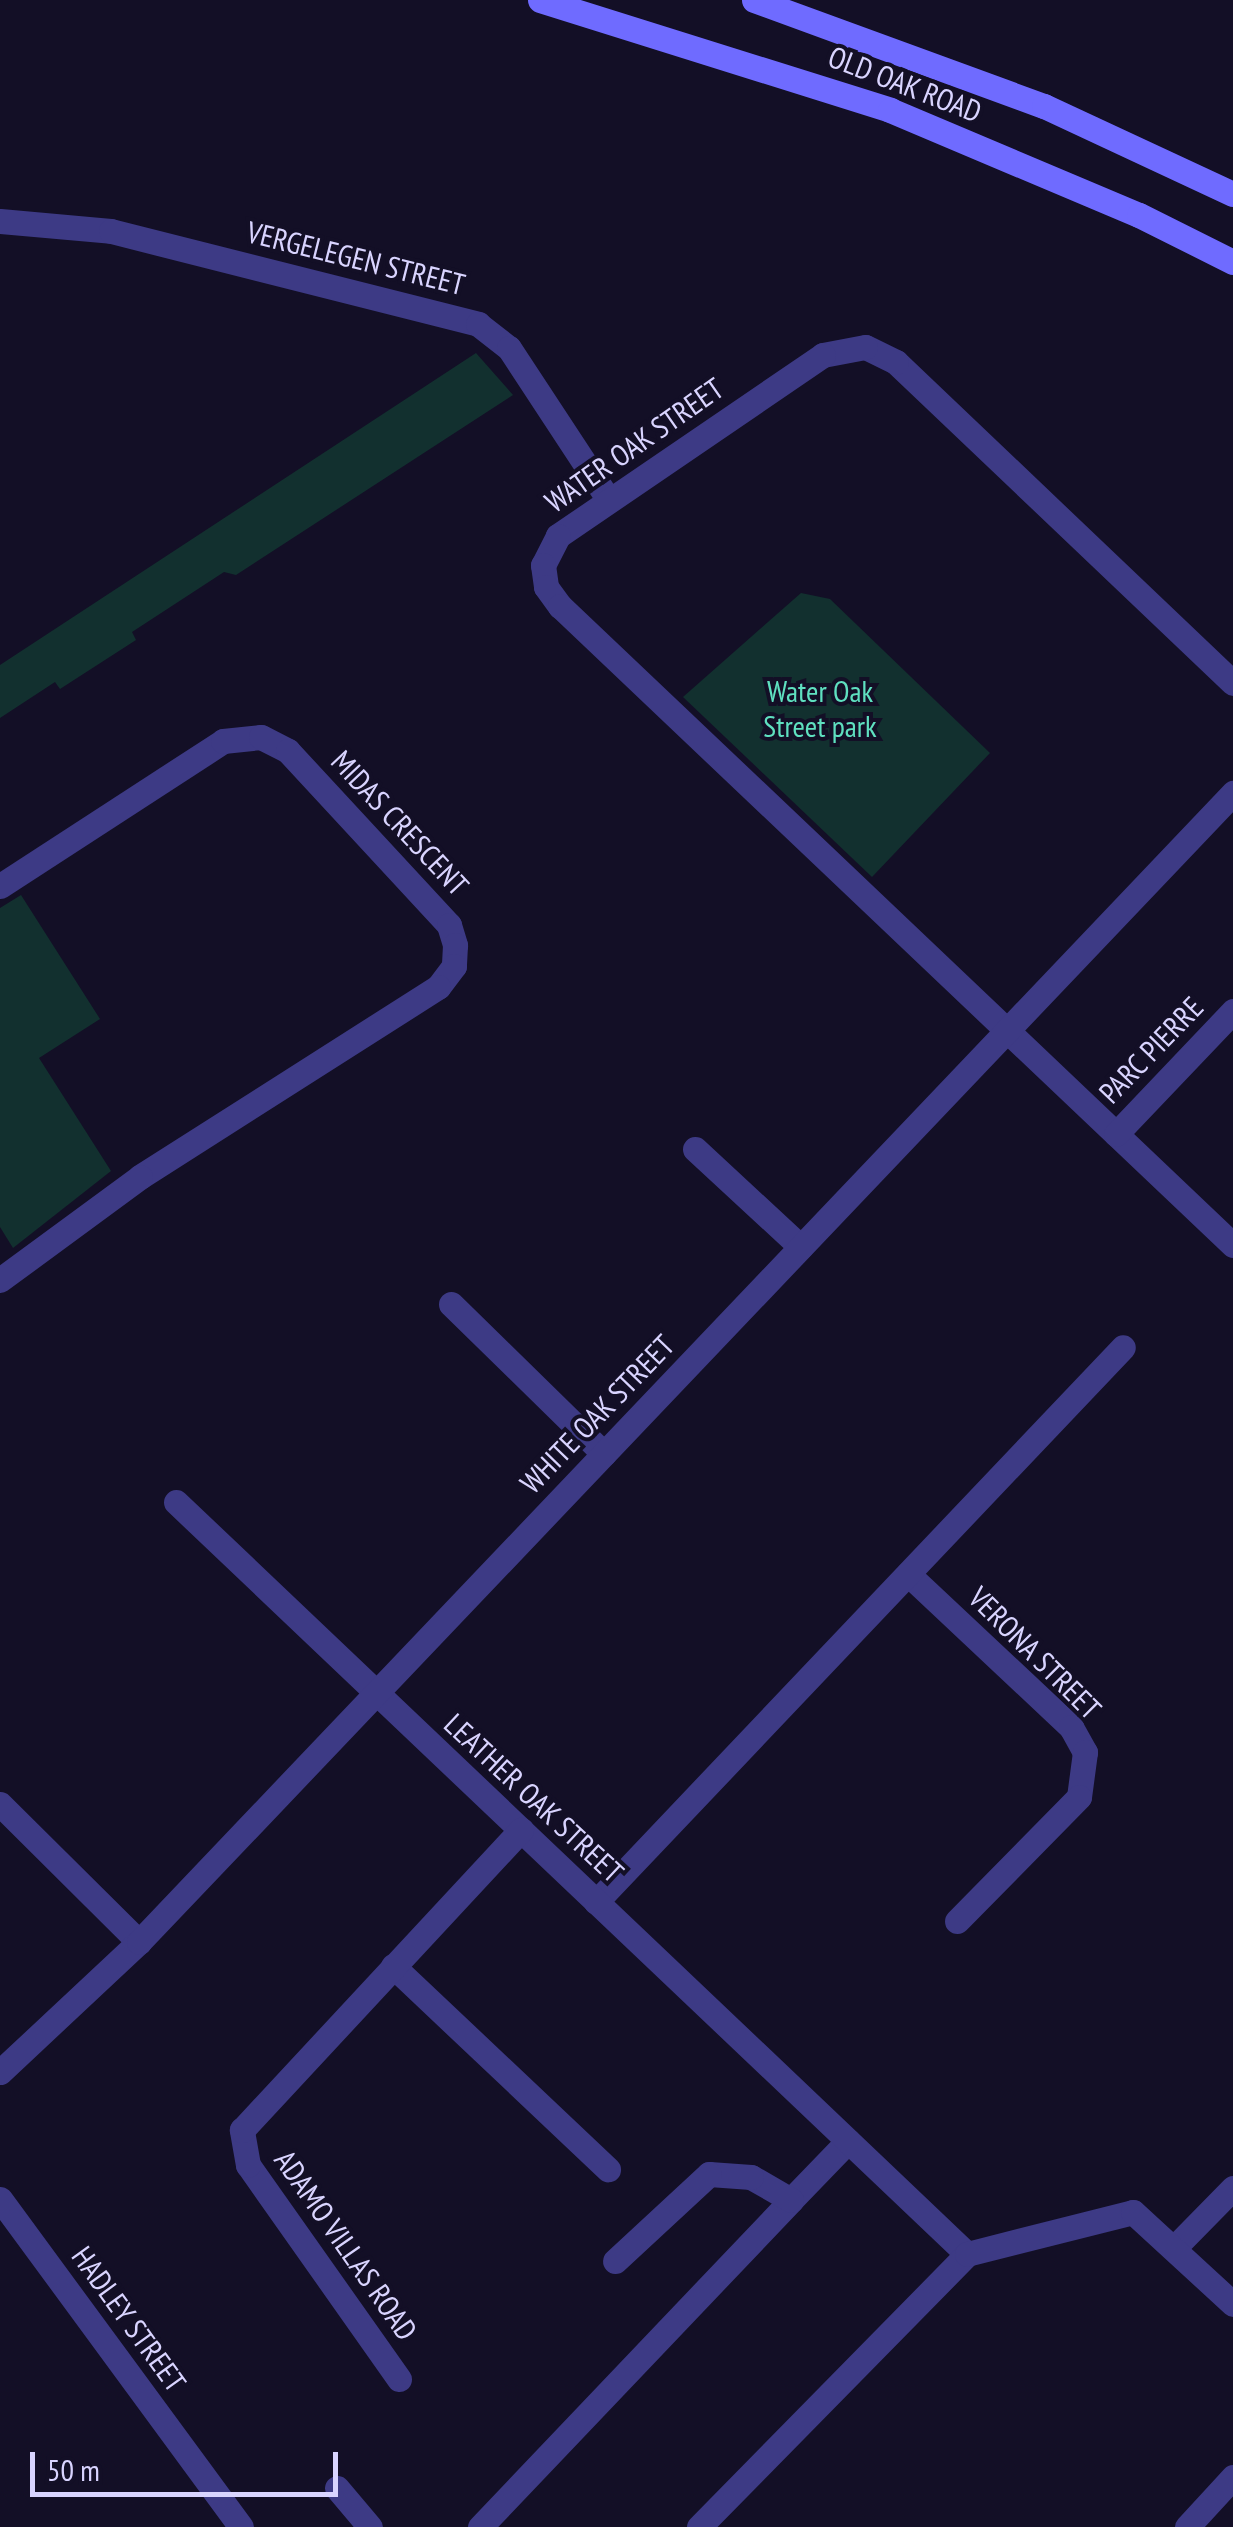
<!DOCTYPE html>
<style>
body{margin:0}
#map{position:relative;width:1233px;height:2527px;overflow:hidden;background:#130f26;font-family:"PT Sans Narrow",sans-serif}
div>[style]{position:absolute}
[style*='--x']{left:calc(var(--x)*1px);top:calc(var(--y)*1px);width:calc(var(--w)*1px);rotate:calc(var(--a)*1deg)}
.green>*{inset:0;background:#12302f}
.service>*{height:25px;margin:-12.5px;padding:0 12.5px;transform-origin:12.5px;border-radius:12.5px;background:#3d3a85}
.minor>*{height:25px;margin:-12.5px;padding:0 12.5px;transform-origin:12.5px;border-radius:12.5px;background:#3d3a85}
.secondary>*{height:25px;margin:-12.5px;padding:0 12.5px;transform-origin:12.5px;border-radius:12.5px;background:#6f6bff}
span{translate:-50% -50%;white-space:nowrap;text-align:center;line-height:1.15;-webkit-text-stroke:8px #130f26;paint-order:stroke}
.street-label{font-size:30px;color:#d9d4ff}
.park-label{font-size:30px;color:#5fe0c0}
.scale{position:absolute;left:30px;top:2452px;width:308px;height:45px;box-sizing:border-box;border:5px solid #d9d4ff;border-top:0;padding-left:12px;font-size:30px;line-height:35px;white-space:nowrap;color:#d9d4ff;-webkit-text-stroke:8px #130f26;paint-order:stroke}
</style>
<div id="map">
<div class="green">
<i style="clip-path:polygon(476px 353px,513px 395px,236px 575px,224px 572px,132px 632px,136px 640px,60px 689px,55px 682px,0 718px,0 665px)"></i>
<i style="clip-path:polygon(801px 593px,830px 599px,990px 753px,872px 877px,683px 697px)"></i>
<i style="clip-path:polygon(21px 895px,100px 1019px,39px 1058px,111px 1171px,13px 1248px,0 1227px,0 908px)"></i>
</div>
<div class="service">
<i style="--x:908;--y:1574;--w:224;--a:43.2"></i>
<i style="--x:1071;--y:1727;--w:29;--a:61"></i>
<i style="--x:1085;--y:1752;--w:45;--a:97.6"></i>
<i style="--x:1079;--y:1797;--w:174;--a:134.5"></i>
<i style="--x:596;--y:1902;--w:765;--a:-46.48"></i>
<i style="--x:791;--y:2200;--w:82;--a:-46"></i>
<i style="--x:337;--y:2488;--w:51;--a:49.8"></i>
<i style="--x:480;--y:2527;--w:451;--a:-46.4"></i>
<i style="--x:791;--y:2200;--w:46;--a:-150.1"></i>
<i style="--x:751;--y:2177;--w:42;--a:-175.9"></i>
<i style="--x:709;--y:2174;--w:128;--a:137.2"></i>
</div>
<div class="minor">
<i style="--x:0;--y:221;--w:111;--a:5.1"></i>
<i style="--x:111;--y:231;--w:379;--a:14.2"></i>
<i style="--x:478;--y:324;--w:39;--a:38"></i>
<i style="--x:509;--y:348;--w:182;--a:56.7"></i>
<i style="--x:1233;--y:683;--w:465;--a:-136.4"></i>
<i style="--x:896;--y:362;--w:34;--a:-154"></i>
<i style="--x:865;--y:347;--w:43;--a:169.2"></i>
<i style="--x:823;--y:355;--w:321;--a:145.7"></i>
<i style="--x:558;--y:536;--w:33;--a:117"></i>
<i style="--x:543;--y:565;--w:22;--a:82"></i>
<i style="--x:546;--y:587;--w:24;--a:54"></i>
<i style="--x:560;--y:606;--w:928;--a:43.52"></i>
<i style="--x:0;--y:886;--w:266;--a:-33"></i>
<i style="--x:223;--y:741;--w:38;--a:-6"></i>
<i style="--x:261;--y:737;--w:30;--a:27"></i>
<i style="--x:288;--y:751;--w:237;--a:47.2"></i>
<i style="--x:449;--y:925;--w:21;--a:73"></i>
<i style="--x:455;--y:945;--w:21;--a:93"></i>
<i style="--x:454;--y:966;--w:26;--a:127"></i>
<i style="--x:438;--y:987;--w:353;--a:147.5"></i>
<i style="--x:140;--y:1177;--w:174;--a:143.7"></i>
<i style="--x:1116;--y:1134;--w:170;--a:-46.4"></i>
<i style="--x:695;--y:1149;--w:144;--a:42.8"></i>
<i style="--x:451;--y:1304;--w:214;--a:44.4"></i>
<i style="--x:176;--y:1502;--w:1091;--a:43.55"></i>
<i style="--x:0;--y:1804;--w:196;--a:44.8"></i>
<i style="--x:393;--y:1966;--w:296;--a:43.4"></i>
<i style="--x:0;--y:2072;--w:190;--a:-43.1"></i>
<i style="--x:139;--y:1942;--w:1587;--a:-46.4"></i>
<i style="--x:0;--y:2199;--w:407;--a:53.7"></i>
<i style="--x:1174;--y:2248;--w:84;--a:-45.5"></i>
<i style="--x:399;--y:2379;--w:262;--a:-125.2"></i>
<i style="--x:248;--y:2165;--w:36;--a:-100"></i>
<i style="--x:242;--y:2130;--w:410;--a:-47.1"></i>
<i style="--x:699;--y:2527;--w:383;--a:-45.5"></i>
<i style="--x:967;--y:2254;--w:171;--a:-14.2"></i>
<i style="--x:1133;--y:2212;--w:136;--a:42.6"></i>
<i style="--x:1187;--y:2527;--w:68;--a:-47.4"></i>
</div>
<div class="secondary">
<i style="--x:540;--y:0;--w:367;--a:17.4"></i>
<i style="--x:890;--y:110;--w:270;--a:22.9"></i>
<i style="--x:1139;--y:215;--w:105;--a:26.6"></i>
<i style="--x:754;--y:0;--w:309;--a:20.1"></i>
<i style="--x:1044;--y:106;--w:208;--a:25"></i>
</div>
<div class="street-label">
<span style="left:905px;top:84px;rotate:21deg">OLD OAK ROAD</span>
<span style="left:356px;top:258px;rotate:14deg">VERGELEGEN STREET</span>
<span style="left:634px;top:445px;rotate:-35deg">WATER OAK STREET</span>
<span style="left:400px;top:823px;rotate:47deg">MIDAS CRESCENT</span>
<span style="left:1151px;top:1050px;rotate:-46deg">PARC PIERRE</span>
<span style="left:597px;top:1414px;rotate:-46deg">WHITE OAK STREET</span>
<span style="left:1035px;top:1653px;rotate:45deg">VERONA STREET</span>
<span style="left:534px;top:1798px;rotate:43deg">LEATHER OAK STREET</span>
<span style="left:346px;top:2245px;rotate:55deg">ADAMO VILLAS ROAD</span>
<span style="left:129px;top:2319px;rotate:54deg">HADLEY STREET</span>
</div>
<div class="park-label">
<span style="left:820px;top:708px">Water Oak<br>Street park</span>
</div>
<div class="scale">50 m</div>
</div>
